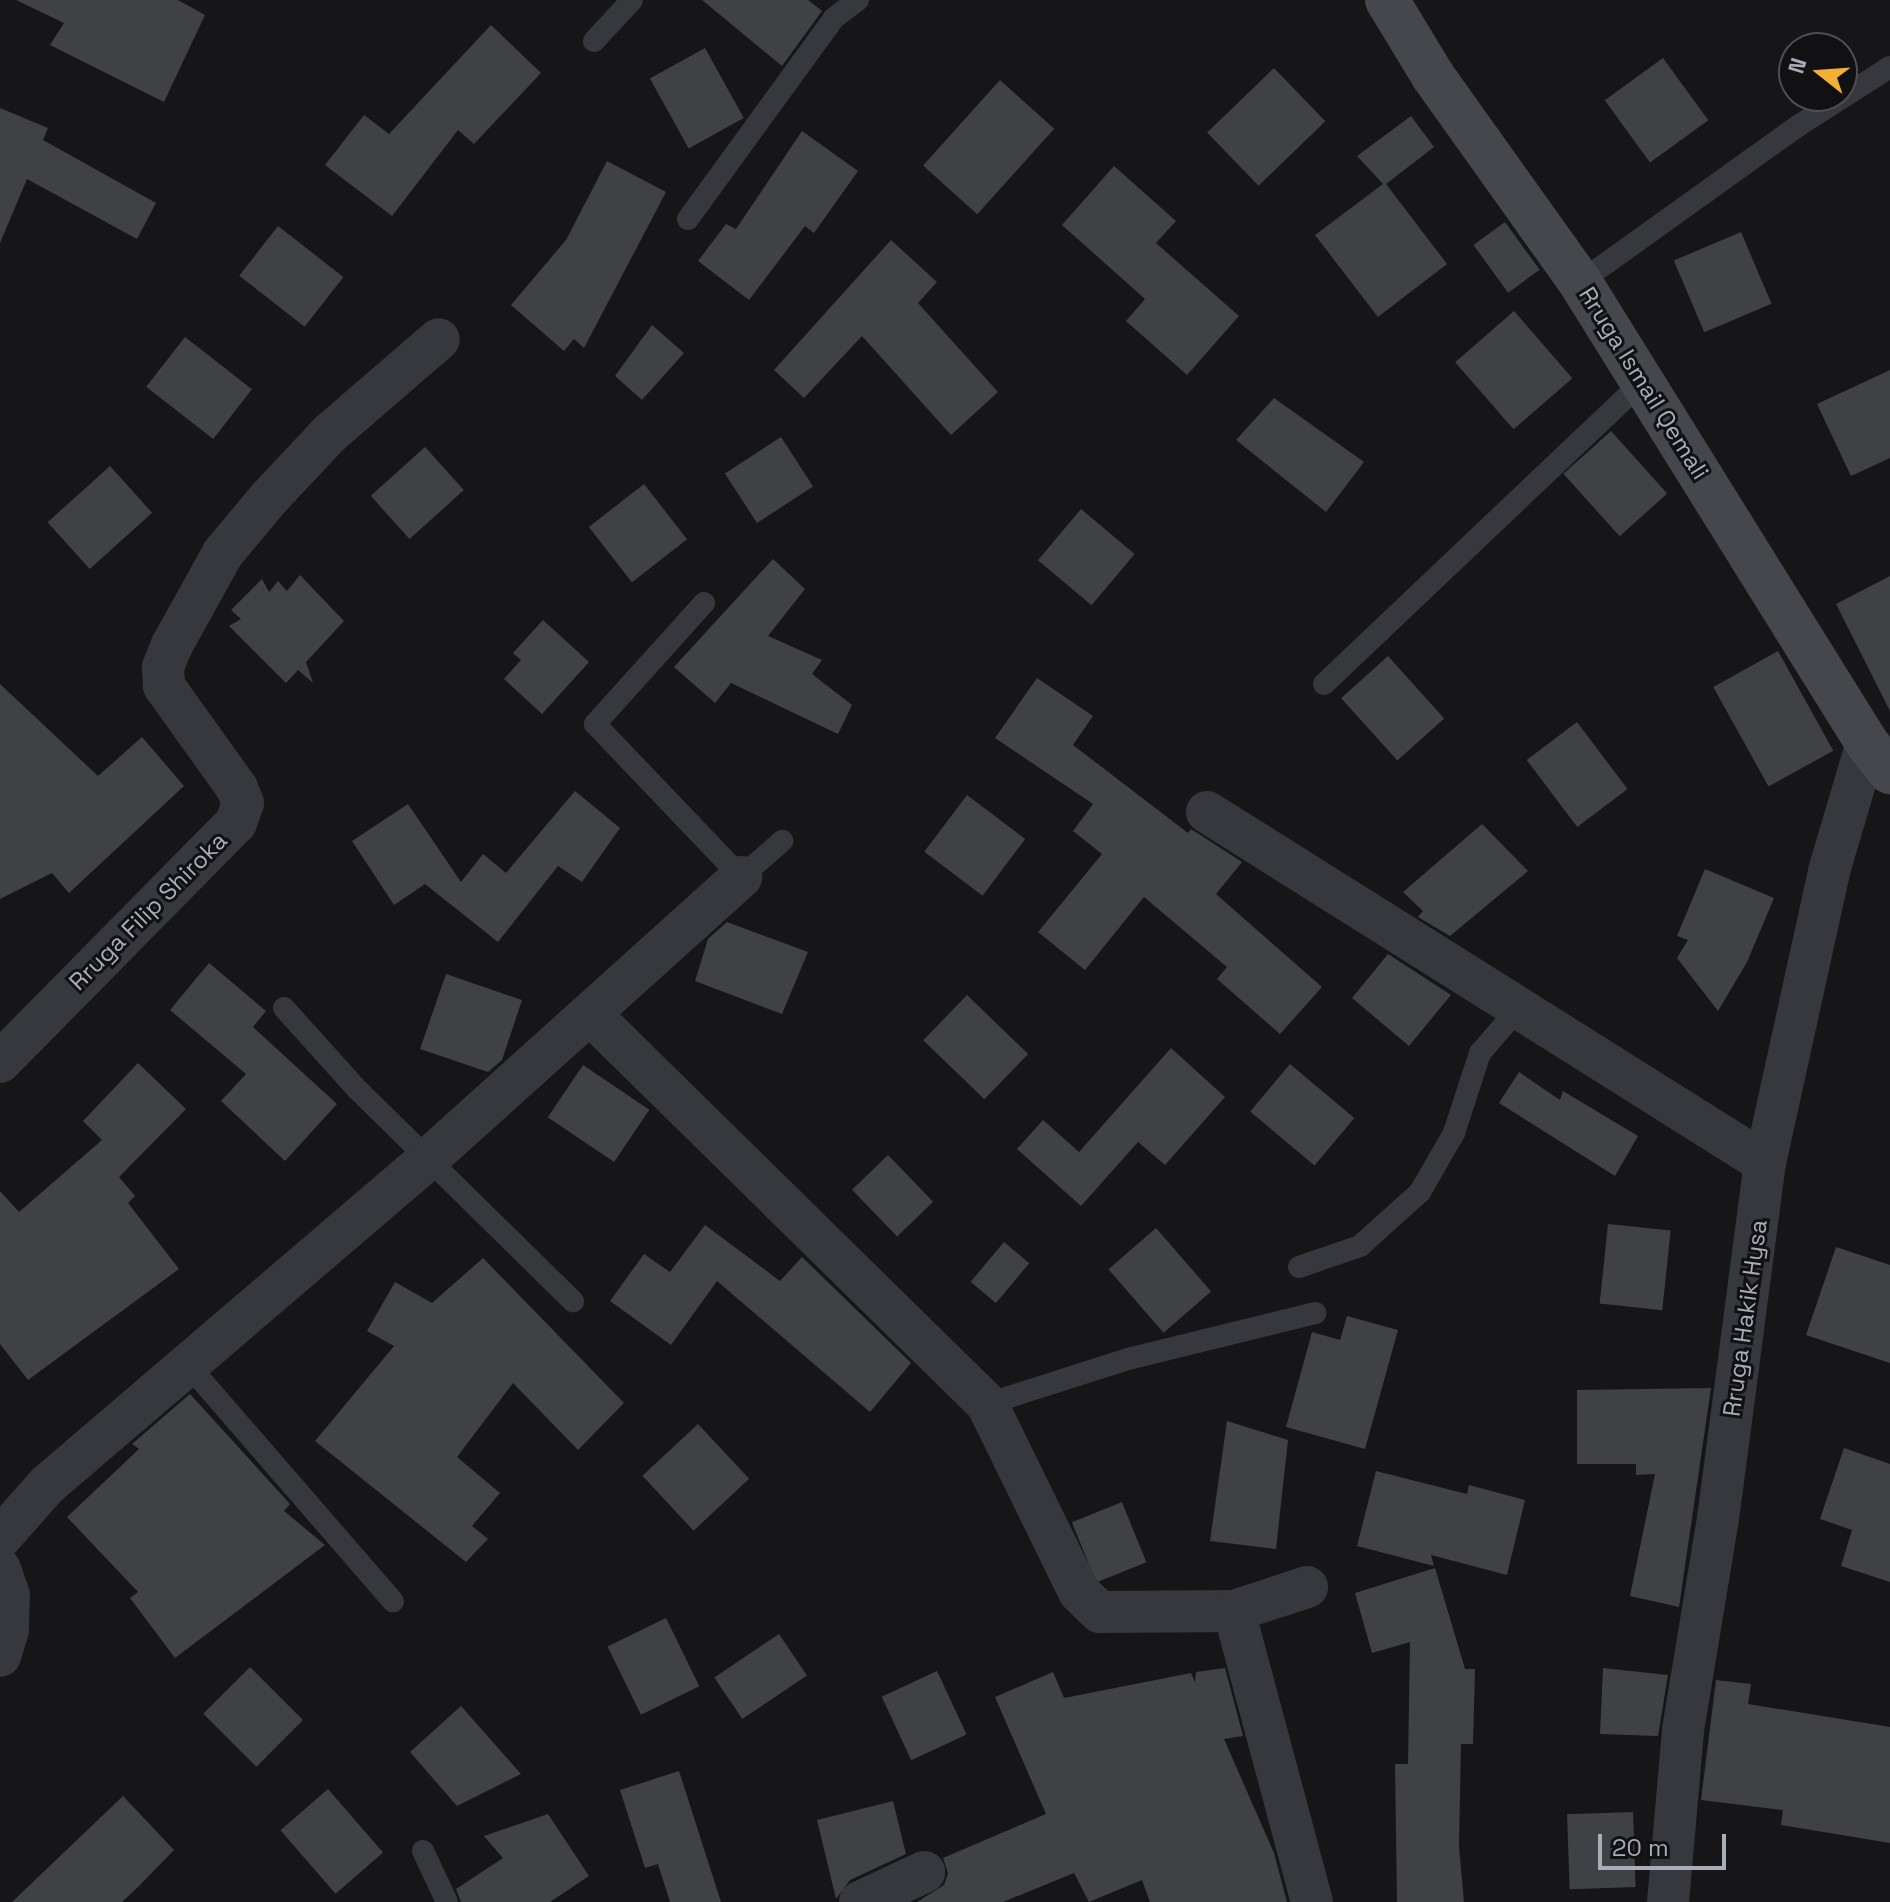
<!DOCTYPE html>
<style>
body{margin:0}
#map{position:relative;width:1890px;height:1902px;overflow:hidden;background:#161618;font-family:"Space Grotesk",sans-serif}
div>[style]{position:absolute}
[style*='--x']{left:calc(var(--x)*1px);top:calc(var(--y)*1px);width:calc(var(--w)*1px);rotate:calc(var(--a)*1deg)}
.building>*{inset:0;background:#404145;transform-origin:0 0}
.lane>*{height:22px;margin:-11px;padding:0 11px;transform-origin:11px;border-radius:11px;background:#37383d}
.street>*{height:42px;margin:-21px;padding:0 21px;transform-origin:21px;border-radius:21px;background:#37383d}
.secondary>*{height:44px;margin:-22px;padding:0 22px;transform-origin:22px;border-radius:22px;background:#45474d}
span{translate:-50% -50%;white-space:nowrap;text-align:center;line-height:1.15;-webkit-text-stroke:6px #111113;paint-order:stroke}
.street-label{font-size:24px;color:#a8adb8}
.north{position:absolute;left:1778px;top:32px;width:80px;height:80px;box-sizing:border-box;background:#111113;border:2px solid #4d4f55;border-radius:50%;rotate:287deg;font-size:22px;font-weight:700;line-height:32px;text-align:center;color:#a8adb8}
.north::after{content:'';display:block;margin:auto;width:28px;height:36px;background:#f2b134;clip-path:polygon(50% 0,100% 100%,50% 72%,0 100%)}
.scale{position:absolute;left:1598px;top:1834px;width:128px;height:36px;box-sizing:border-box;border:4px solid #a8adb8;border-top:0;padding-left:10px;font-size:24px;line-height:28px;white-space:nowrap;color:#a8adb8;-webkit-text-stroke:6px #111113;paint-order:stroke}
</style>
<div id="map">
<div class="building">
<i style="clip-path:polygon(16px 0,178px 0,205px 15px,164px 102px,50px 45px,64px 23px)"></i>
<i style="clip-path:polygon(702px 0,808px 0,822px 11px,782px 66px)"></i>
<i style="clip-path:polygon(491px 25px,541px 73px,474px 144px,458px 130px,392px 216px,325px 165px,364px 115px,389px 134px)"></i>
<i style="left:705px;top:48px;width:80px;height:63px;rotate:61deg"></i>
<i style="left:1663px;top:58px;width:77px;height:72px;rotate:54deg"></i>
<i style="left:1274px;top:68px;width:74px;height:93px;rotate:46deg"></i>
<i style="left:1000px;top:80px;width:73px;height:115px;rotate:42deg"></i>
<i style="clip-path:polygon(0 108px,48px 128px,43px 140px,156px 203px,137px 239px,27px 179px,0 243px)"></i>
<i style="clip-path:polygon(1411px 116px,1434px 147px,1386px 184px,1447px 264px,1378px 317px,1315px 235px,1383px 184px,1357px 156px)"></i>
<i style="clip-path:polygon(802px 131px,858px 171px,814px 233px,805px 226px,749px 300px,698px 261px,726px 224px,736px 229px)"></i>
<i style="clip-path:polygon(607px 161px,666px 192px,584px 348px,574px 339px,564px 351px,511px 305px,566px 240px)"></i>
<i style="clip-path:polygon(1114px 166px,1176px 221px,1156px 243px,1239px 316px,1187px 375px,1126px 321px,1145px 299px,1062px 225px)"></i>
<i style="left:1505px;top:222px;width:59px;height:39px;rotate:54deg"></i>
<i style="left:278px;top:226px;width:83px;height:63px;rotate:38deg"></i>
<i style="left:1741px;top:232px;width:78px;height:73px;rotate:67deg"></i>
<i style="clip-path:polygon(891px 240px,937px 282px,918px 303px,998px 392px,951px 435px,862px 336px,804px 398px,774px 370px)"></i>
<i style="left:1514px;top:311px;width:89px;height:78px;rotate:49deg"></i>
<i style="clip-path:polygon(652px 325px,684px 353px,642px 400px,615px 376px)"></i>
<i style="left:185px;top:337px;width:85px;height:63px;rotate:38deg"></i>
<i style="clip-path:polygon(1890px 370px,1890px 458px,1851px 476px,1817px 404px)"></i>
<i style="clip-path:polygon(1274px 398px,1364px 462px,1326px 512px,1236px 440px)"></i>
<i style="left:1611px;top:431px;width:84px;height:64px;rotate:48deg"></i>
<i style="left:781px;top:437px;width:59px;height:67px;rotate:57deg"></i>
<i style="left:425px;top:447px;width:58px;height:73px;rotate:48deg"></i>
<i style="left:110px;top:466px;width:63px;height:84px;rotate:48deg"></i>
<i style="left:644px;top:484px;width:70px;height:70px;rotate:52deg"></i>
<i style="left:1081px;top:509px;width:70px;height:67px;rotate:40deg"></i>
<i style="clip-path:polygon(773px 559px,805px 589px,768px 636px,822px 660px,812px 674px,852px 705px,838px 734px,731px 683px,715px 703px,674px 667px)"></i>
<i style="clip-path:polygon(300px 575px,344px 621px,306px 662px,313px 683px,298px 670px,286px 683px,229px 626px,241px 619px,231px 610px,262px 579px,269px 592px,278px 581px,287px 591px)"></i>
<i style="clip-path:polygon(1890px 576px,1890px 711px,1836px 604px)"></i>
<i style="clip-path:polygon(543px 620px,589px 662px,542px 714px,504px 679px,521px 660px,513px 653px)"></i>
<i style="left:1778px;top:651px;width:114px;height:74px;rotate:61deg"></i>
<i style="left:1388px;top:656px;width:84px;height:63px;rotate:48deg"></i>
<i style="clip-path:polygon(1037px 678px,1093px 716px,1073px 745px,1188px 833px,1191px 829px,1242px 862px,1216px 894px,1322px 987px,1280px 1034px,1217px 979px,1227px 967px,1144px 897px,1085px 970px,1038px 932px,1102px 854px,1073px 831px,1093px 804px,995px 738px)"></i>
<i style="clip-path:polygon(0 684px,98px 776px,142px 737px,184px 786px,69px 893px,52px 873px,0 899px)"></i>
<i style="left:1577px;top:722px;width:84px;height:63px;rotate:53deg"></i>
<i style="clip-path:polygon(575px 791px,620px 828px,582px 882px,558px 866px,498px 942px,425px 884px,394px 905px,352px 841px,408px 804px,461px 882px,483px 854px,506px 873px)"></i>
<i style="left:967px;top:795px;width:73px;height:71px;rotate:37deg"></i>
<i style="clip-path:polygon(1482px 824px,1528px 871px,1450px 936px,1418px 917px,1423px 911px,1403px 892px)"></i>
<i style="clip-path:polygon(1705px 869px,1774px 898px,1747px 962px,1718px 1011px,1677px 958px,1688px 940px,1677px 936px)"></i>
<i style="clip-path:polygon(727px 922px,808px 952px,782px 1014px,695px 981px,708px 939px)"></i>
<i style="clip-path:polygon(1388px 954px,1451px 995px,1409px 1046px,1352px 998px)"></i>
<i style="clip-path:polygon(209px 963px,266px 1011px,253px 1027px,337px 1104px,285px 1161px,221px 1101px,246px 1074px,170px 1010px)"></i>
<i style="clip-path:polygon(446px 974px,522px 1000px,502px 1060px,488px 1072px,420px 1049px)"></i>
<i style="left:967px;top:995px;width:85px;height:63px;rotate:44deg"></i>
<i style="clip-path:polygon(1171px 1048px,1225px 1097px,1165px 1165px,1138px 1142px,1081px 1206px,1017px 1149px,1043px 1120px,1079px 1152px)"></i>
<i style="clip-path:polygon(138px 1063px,186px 1109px,119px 1177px,135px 1196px,128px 1203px,179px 1269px,28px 1380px,0 1344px,0 1191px,19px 1212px,102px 1140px,83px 1121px)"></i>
<i style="left:1290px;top:1064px;width:84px;height:62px;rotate:40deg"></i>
<i style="left:583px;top:1065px;width:80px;height:63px;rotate:34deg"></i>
<i style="clip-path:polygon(1519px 1072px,1560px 1100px,1563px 1091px,1638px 1136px,1615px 1176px,1499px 1103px)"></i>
<i style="left:888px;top:1155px;width:65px;height:50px;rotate:46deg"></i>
<i style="left:1608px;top:1224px;width:63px;height:80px;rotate:6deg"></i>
<i style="clip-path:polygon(705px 1225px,780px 1281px,802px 1257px,911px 1363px,870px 1412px,717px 1281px,671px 1345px,610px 1301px,644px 1254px,670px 1272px)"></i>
<i style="left:1156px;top:1228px;width:84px;height:63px;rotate:49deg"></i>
<i style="left:1004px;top:1242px;width:33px;height:52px;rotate:40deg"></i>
<i style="clip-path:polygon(1836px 1247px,1890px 1265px,1890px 1363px,1806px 1335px)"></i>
<i style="clip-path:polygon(483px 1258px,624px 1403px,578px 1450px,513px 1383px,457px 1457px,500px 1493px,472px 1526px,488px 1539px,466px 1562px,315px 1441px,394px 1346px,367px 1331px,395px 1282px,432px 1303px)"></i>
<i style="clip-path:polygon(1347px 1316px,1398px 1330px,1365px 1449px,1286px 1427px,1312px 1332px,1340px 1340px)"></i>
<i style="clip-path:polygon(1711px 1388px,1679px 1607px,1630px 1596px,1655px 1474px,1636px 1475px,1636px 1464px,1577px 1464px,1577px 1390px)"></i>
<i style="clip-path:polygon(190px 1394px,290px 1504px,284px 1511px,325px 1545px,175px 1658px,130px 1598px,138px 1592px,67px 1517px,139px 1449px,132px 1444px)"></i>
<i style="clip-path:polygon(1227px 1421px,1288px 1440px,1276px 1549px,1210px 1541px)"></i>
<i style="left:698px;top:1424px;width:75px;height:76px;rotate:47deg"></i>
<i style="clip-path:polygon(1844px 1448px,1890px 1464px,1890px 1582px,1841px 1566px,1852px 1530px,1820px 1519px)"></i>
<i style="clip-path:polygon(1376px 1471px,1467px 1494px,1469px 1485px,1525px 1500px,1507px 1575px,1431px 1555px,1434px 1566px,1357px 1546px)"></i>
<i style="left:1122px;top:1502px;width:65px;height:54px;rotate:68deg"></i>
<i style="clip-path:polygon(1435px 1568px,1465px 1669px,1475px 1669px,1473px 1744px,1461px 1744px,1459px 1846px,1464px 1902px,1397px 1902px,1395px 1764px,1408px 1764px,1410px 1642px,1372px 1653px,1355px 1593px)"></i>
<i style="left:666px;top:1618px;width:76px;height:65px;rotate:64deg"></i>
<i style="left:779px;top:1634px;width:50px;height:78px;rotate:56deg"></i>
<i style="left:250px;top:1667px;width:75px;height:66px;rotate:45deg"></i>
<i style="clip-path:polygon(1225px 1668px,1243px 1736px,1224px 1739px,1274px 1853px,1287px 1902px,1150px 1902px,1142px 1880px,1089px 1902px,1074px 1873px,1003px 1902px,917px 1902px,944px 1885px,948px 1873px,943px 1858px,1046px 1814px,995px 1697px,1053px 1672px,1064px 1698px,1191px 1673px,1195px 1682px,1196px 1672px)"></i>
<i style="clip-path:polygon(1603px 1668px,1668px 1675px,1658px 1736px,1600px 1734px)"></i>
<i style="left:937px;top:1671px;width:70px;height:61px;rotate:65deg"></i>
<i style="clip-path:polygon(1716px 1680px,1751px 1684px,1748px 1704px,1890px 1727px,1890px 1843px,1781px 1825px,1783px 1810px,1701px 1800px)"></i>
<i style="clip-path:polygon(461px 1706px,521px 1774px,457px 1806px,410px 1752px)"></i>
<i style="clip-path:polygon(679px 1771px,721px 1902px,670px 1902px,658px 1864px,645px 1868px,620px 1790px)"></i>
<i style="left:328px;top:1789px;width:84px;height:63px;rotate:49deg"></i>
<i style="clip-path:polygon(123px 1796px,174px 1850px,139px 1886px,122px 1902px,12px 1902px)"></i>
<i style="clip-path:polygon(893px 1801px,906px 1854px,850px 1880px,836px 1899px,817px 1820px)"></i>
<i style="left:1633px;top:1812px;width:75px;height:66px;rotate:88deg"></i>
<i style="clip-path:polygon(548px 1814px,589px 1876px,550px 1902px,461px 1902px,456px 1889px,503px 1858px,484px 1836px)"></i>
</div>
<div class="lane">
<i style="--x:594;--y:41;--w:56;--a:-47.2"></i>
<i style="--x:688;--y:219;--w:248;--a:-54"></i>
<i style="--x:834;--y:18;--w:30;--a:-37"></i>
<i style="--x:1580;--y:282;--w:268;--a:-35.6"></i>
<i style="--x:1798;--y:126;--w:109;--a:-32.7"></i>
<i style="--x:704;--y:603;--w:163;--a:132"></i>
<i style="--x:595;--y:724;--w:211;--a:46.3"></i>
<i style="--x:741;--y:877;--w:55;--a:-41.3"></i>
<i style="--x:1324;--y:684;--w:441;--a:-43.5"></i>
<i style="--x:284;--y:1008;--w:109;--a:48"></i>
<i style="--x:357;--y:1089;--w:303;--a:44.5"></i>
<i style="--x:1299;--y:1267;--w:65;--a:-19"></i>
<i style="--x:1360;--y:1246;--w:81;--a:-42"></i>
<i style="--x:1420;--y:1192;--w:68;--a:-60"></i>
<i style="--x:1454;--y:1133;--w:84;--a:-72"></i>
<i style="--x:1480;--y:1053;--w:60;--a:-49.1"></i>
<i style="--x:190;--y:1367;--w:310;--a:49.1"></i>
<i style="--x:987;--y:1404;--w:148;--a:-17.7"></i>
<i style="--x:1128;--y:1359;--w:193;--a:-13.8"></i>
<i style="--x:423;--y:1851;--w:56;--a:64.8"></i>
</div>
<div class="street">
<i style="--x:1207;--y:812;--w:659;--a:32.17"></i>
<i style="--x:590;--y:1014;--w:557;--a:44.49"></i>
<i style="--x:987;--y:1404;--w:209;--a:63.9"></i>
<i style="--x:1079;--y:1592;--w:29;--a:44"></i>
<i style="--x:1100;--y:1612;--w:134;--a:-0.4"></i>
<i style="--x:1234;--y:1611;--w:77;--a:-18.2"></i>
<i style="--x:0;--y:1062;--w:336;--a:-45.4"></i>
<i style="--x:236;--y:823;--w:21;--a:-71"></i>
<i style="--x:243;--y:803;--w:16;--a:-112"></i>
<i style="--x:237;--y:788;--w:125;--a:-125.6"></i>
<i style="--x:164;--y:686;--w:19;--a:-93"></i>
<i style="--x:163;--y:667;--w:24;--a:-68"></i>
<i style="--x:172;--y:645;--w:105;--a:-61"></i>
<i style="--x:223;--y:553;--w:72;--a:-50.1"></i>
<i style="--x:269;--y:498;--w:88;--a:-46.8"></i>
<i style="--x:329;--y:434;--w:145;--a:-40.8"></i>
<i style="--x:0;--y:1538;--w:71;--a:-48.4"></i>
<i style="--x:47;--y:1485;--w:500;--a:-40.54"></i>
<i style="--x:427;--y:1160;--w:423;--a:-42"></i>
<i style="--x:0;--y:1569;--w:28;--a:71"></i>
<i style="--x:9;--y:1595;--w:35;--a:92"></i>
<i style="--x:8;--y:1630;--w:27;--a:107"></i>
<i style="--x:1234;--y:1611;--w:301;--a:75"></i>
<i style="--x:860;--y:1902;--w:71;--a:-25.1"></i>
<i style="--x:1668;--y:1902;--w:173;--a:-85"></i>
<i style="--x:1683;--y:1730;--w:214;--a:-80.6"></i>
<i style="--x:1718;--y:1519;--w:359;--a:-82.5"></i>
<i style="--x:1765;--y:1163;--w:299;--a:-77.6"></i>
<i style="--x:1829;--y:871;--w:134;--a:-73.5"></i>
</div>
<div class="secondary">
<i style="--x:1387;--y:0;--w:89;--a:58.8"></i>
<i style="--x:1433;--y:76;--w:253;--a:54.5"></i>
<i style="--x:1580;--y:282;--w:543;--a:58.1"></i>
<i style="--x:1867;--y:743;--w:37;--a:52"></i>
</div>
<div class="street-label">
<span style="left:1644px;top:383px;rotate:58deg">Rruga Ismail Qemali</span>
<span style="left:148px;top:911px;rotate:-45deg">Rruga Filip Shiroka</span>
<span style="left:1745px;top:1318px;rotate:-82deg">Rruga Hakik Hysa</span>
</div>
<div class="north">N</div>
<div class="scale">20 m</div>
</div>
